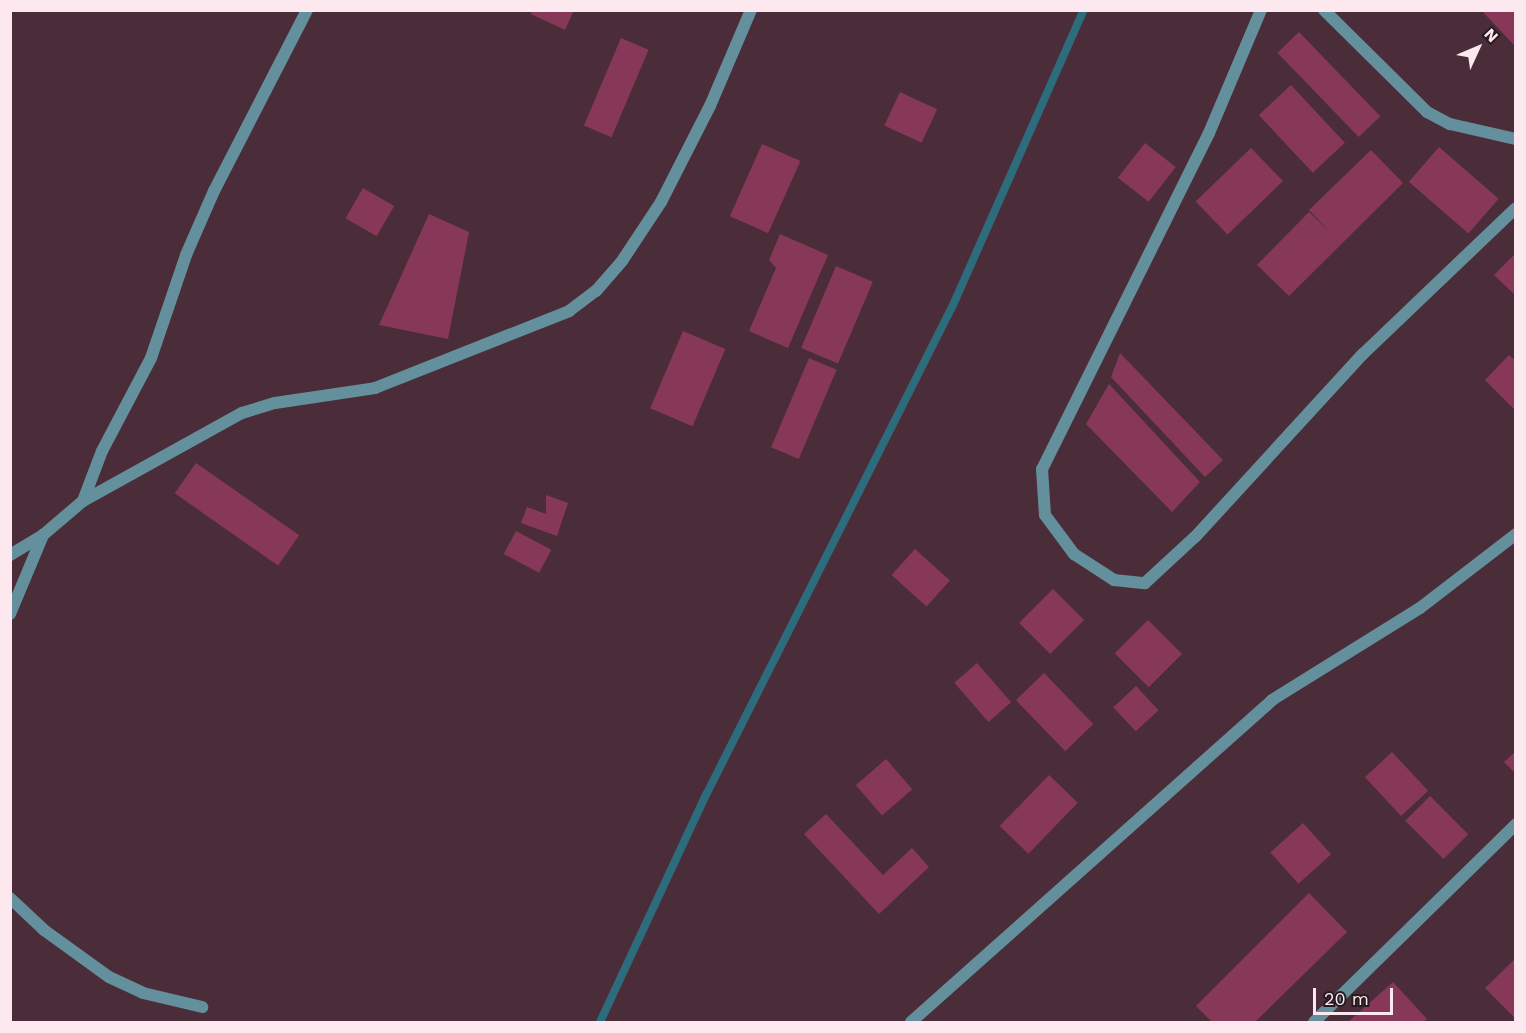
<!DOCTYPE html>
<style>
body{margin:0}
#map{position:relative;width:1526px;height:1033px;overflow:hidden;background:#4a2d38;font-family:"Work Sans",sans-serif}
div>[style]{position:absolute}
[style*='--x']{left:calc(var(--x)*1px);top:calc(var(--y)*1px);width:calc(var(--w)*1px);rotate:calc(var(--a)*1deg)}
.stream>*{height:8px;margin:-4px;padding:0 4px;transform-origin:4px;border-radius:4px;background:#2d6c7c}
.building>*{inset:0;background:#873859;transform-origin:0 0}
.minor>*{height:12px;margin:-6px;padding:0 6px;transform-origin:6px;border-radius:6px;background:#63909c}
span{translate:-50% -50%;white-space:nowrap;text-align:center;line-height:1.15;-webkit-text-stroke:6px #271a1f;paint-order:stroke}
.frame{position:absolute;inset:0;border:12px solid #fce8ee;pointer-events:none}
.north{position:absolute;left:1448px;top:18px;width:60px;height:60px;-webkit-text-stroke:4px #271a1f;paint-order:stroke;rotate:46deg;font-size:16px;font-weight:700;line-height:24px;text-align:center;color:#fce8ee}
.north::after{content:'';display:block;margin:auto;width:21px;height:27px;background:#fce8ee;clip-path:polygon(50% 0,100% 100%,50% 72%,0 100%)}
.scale{position:absolute;left:1313px;top:988px;width:80px;height:27px;box-sizing:border-box;border:3px solid #fce8ee;border-top:0;padding-left:8px;font-size:18px;line-height:21px;white-space:nowrap;color:#fce8ee;-webkit-text-stroke:4px #271a1f;paint-order:stroke}
</style>
<div id="map">
<div class="stream">
<i style="--x:600;--y:1022;--w:251;--a:-65"></i>
<i style="--x:706;--y:795;--w:549;--a:-63.25"></i>
<i style="--x:953;--y:305;--w:323;--a:-66.1"></i>
</div>
<div class="building">
<i style="clip-path:polygon(532px 10px,574px 10px,565px 30px,531px 14px)"></i>
<i style="clip-path:polygon(1481px 10px,1516px 10px,1516px 47px)"></i>
<i style="left:1299px;top:32px;width:117px;height:30px;rotate:46deg"></i>
<i style="left:621px;top:38px;width:30px;height:95px;rotate:23deg"></i>
<i style="left:1291px;top:85px;width:79px;height:44px;rotate:47deg"></i>
<i style="left:900px;top:92px;width:41px;height:37px;rotate:25deg"></i>
<i style="left:1145px;top:143px;width:39px;height:44px;rotate:38deg"></i>
<i style="left:762px;top:144px;width:42px;height:79px;rotate:24deg"></i>
<i style="left:1439px;top:147px;width:79px;height:46px;rotate:41deg"></i>
<i style="left:1251px;top:148px;width:46px;height:77px;rotate:46deg"></i>
<i style="clip-path:polygon(1371px 150px,1403px 183px,1289px 296px,1257px 265px,1309px 212px,1329px 231px,1309px 210px)"></i>
<i style="left:363px;top:188px;width:36px;height:35px;rotate:30deg"></i>
<i style="clip-path:polygon(429px 214px,469px 232px,448px 339px,379px 325px)"></i>
<i style="clip-path:polygon(780px 234px,828px 255px,788px 348px,749px 331px,776px 268px,769px 260px)"></i>
<i style="clip-path:polygon(1516px 253px,1516px 296px,1494px 275px)"></i>
<i style="left:836px;top:266px;width:40px;height:89px;rotate:23deg"></i>
<i style="left:683px;top:331px;width:46px;height:84px;rotate:23deg"></i>
<i style="clip-path:polygon(1120px 353px,1223px 460px,1205px 477px,1111px 377px)"></i>
<i style="clip-path:polygon(1509px 355px,1516px 361px,1516px 411px,1485px 380px)"></i>
<i style="left:809px;top:358px;width:30px;height:97px;rotate:23deg"></i>
<i style="clip-path:polygon(1109px 384px,1200px 482px,1172px 512px,1086px 424px)"></i>
<i style="left:196px;top:463px;width:126px;height:37px;rotate:35deg"></i>
<i style="clip-path:polygon(546px 495px,568px 503px,557px 536px,521px 523px,527px 507px,546px 514px)"></i>
<i style="left:516px;top:531px;width:40px;height:26px;rotate:28deg"></i>
<i style="left:915px;top:549px;width:47px;height:35px;rotate:42deg"></i>
<i style="left:1053px;top:589px;width:44px;height:48px;rotate:45deg"></i>
<i style="left:1148px;top:620px;width:48px;height:47px;rotate:45deg"></i>
<i style="left:977px;top:663px;width:52px;height:30px;rotate:49deg"></i>
<i style="left:1044px;top:673px;width:71px;height:39px;rotate:46deg"></i>
<i style="left:1136px;top:686px;width:33px;height:31px;rotate:47deg"></i>
<i style="clip-path:polygon(1516px 751px,1516px 774px,1504px 762px)"></i>
<i style="left:1392px;top:752px;width:53px;height:37px;rotate:47deg"></i>
<i style="left:886px;top:759px;width:40px;height:40px;rotate:49deg"></i>
<i style="left:1049px;top:775px;width:40px;height:71px;rotate:44deg"></i>
<i style="left:1430px;top:796px;width:54px;height:35px;rotate:45deg"></i>
<i style="clip-path:polygon(826px 814px,883px 875px,912px 848px,929px 867px,879px 914px,804px 834px)"></i>
<i style="left:1303px;top:823px;width:42px;height:44px;rotate:48deg"></i>
<i style="clip-path:polygon(1309px 893px,1347px 932px,1255px 1022px,1212px 1022px,1196px 1006px)"></i>
<i style="clip-path:polygon(1516px 958px,1516px 1019px,1485px 988px)"></i>
<i style="clip-path:polygon(1393px 982px,1427px 1019px,1423px 1022px,1348px 1022px)"></i>
</div>
<div class="minor">
<i style="--x:1261;--y:10;--w:134;--a:112.9"></i>
<i style="--x:1209;--y:133;--w:375;--a:116.4"></i>
<i style="--x:1042;--y:469;--w:46;--a:86.3"></i>
<i style="--x:1045;--y:515;--w:49;--a:53.4"></i>
<i style="--x:1074;--y:554;--w:48;--a:33"></i>
<i style="--x:1114;--y:580;--w:31;--a:6"></i>
<i style="--x:1145;--y:583;--w:69;--a:-42.7"></i>
<i style="--x:1196;--y:536;--w:247;--a:-47.5"></i>
<i style="--x:1363;--y:354;--w:211;--a:-43.7"></i>
<i style="--x:1324;--y:10;--w:145;--a:44.7"></i>
<i style="--x:1427;--y:112;--w:26;--a:28"></i>
<i style="--x:1450;--y:124;--w:68;--a:12.8"></i>
<i style="--x:83;--y:501;--w:53;--a:-69.2"></i>
<i style="--x:102;--y:451;--w:105;--a:-62.2"></i>
<i style="--x:151;--y:358;--w:109;--a:-71.2"></i>
<i style="--x:186;--y:255;--w:70;--a:-66.4"></i>
<i style="--x:214;--y:191;--w:203;--a:-62.8"></i>
<i style="--x:10;--y:555;--w:39;--a:-31"></i>
<i style="--x:43;--y:535;--w:52;--a:-40.4"></i>
<i style="--x:83;--y:501;--w:182;--a:-29"></i>
<i style="--x:242;--y:413;--w:34;--a:-17"></i>
<i style="--x:275;--y:403;--w:101;--a:-8.5"></i>
<i style="--x:375;--y:388;--w:209;--a:-21.6"></i>
<i style="--x:569;--y:311;--w:34;--a:-37"></i>
<i style="--x:596;--y:291;--w:40;--a:-49"></i>
<i style="--x:622;--y:261;--w:71;--a:-56.5"></i>
<i style="--x:661;--y:202;--w:108;--a:-63"></i>
<i style="--x:710;--y:106;--w:104;--a:-66.9"></i>
<i style="--x:10;--y:614;--w:86;--a:-67.3"></i>
<i style="--x:10;--y:898;--w:47;--a:43.3"></i>
<i style="--x:44;--y:930;--w:80;--a:35.9"></i>
<i style="--x:109;--y:977;--w:38;--a:25"></i>
<i style="--x:143;--y:993;--w:61;--a:13.3"></i>
<i style="--x:911;--y:1022;--w:484;--a:-41.7"></i>
<i style="--x:1272;--y:700;--w:174;--a:-31.9"></i>
<i style="--x:1420;--y:608;--w:121;--a:-37.6"></i>
<i style="--x:1314;--y:1022;--w:283;--a:-44.4"></i>
</div>
<div class="frame"></div>
<div class="north">N</div>
<div class="scale">20 m</div>
</div>
